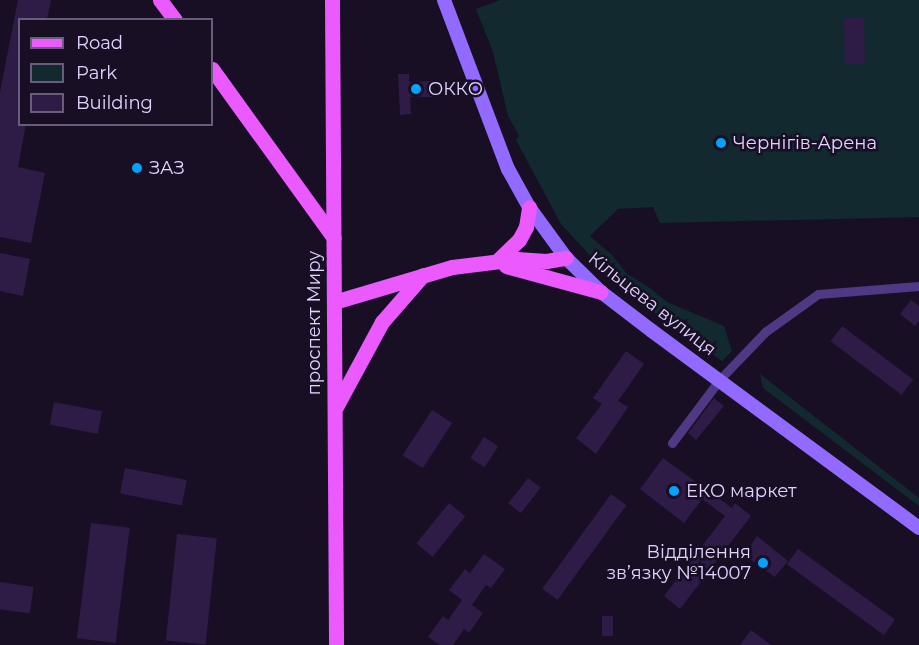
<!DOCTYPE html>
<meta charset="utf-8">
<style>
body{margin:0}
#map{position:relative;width:919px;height:645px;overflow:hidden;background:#180f25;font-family:Montserrat,sans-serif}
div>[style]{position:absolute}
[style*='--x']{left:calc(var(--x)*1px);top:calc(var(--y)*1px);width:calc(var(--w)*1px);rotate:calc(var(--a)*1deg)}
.green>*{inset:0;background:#12292f}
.building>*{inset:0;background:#2e1b46;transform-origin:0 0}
.minor>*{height:9px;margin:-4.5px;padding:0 4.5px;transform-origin:4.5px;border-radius:4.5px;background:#4f3984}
.secondary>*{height:14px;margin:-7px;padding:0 7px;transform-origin:7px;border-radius:7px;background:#936aff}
.primary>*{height:15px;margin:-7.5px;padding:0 7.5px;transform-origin:7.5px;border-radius:7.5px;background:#eb5aff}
.dots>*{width:16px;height:16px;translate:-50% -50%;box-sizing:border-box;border:3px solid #180f25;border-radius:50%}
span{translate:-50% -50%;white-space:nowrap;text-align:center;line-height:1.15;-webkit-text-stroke:5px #180f25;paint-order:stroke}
.poi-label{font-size:18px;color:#e3d3ff}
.left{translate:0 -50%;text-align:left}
.right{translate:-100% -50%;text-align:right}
.street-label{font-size:18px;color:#e3d3ff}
.legend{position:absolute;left:18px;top:18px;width:195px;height:108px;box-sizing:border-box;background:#180f25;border:2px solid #695d7c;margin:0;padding:8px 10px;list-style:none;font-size:18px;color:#e3d3ff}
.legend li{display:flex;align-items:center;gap:12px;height:30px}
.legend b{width:30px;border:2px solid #695d7c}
</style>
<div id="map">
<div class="green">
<i style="clip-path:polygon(500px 0,919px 0,919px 217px,660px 223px,653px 207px,618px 209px,590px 236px,612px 255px,627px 274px,650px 288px,667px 302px,724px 326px,732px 351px,722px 361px,619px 287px,561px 224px,516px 140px,519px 136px,508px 116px,493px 52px,476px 9px)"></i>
<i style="clip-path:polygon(760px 374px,919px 498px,919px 506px,763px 388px)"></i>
</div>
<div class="building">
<i style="clip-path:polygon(18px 0,51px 0,47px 20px,20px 20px,20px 124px,26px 124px,18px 167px,45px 173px,31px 243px,0 237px,0 92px)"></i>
<i style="left:864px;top:18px;width:46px;height:20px;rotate:89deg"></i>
<i style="clip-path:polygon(398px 74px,409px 74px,409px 82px,433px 81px,434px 97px,410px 97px,411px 114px,400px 115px)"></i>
<i style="clip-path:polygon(0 253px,30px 259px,23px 296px,0 291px)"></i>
<i style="clip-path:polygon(911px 300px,919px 306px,919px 321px,915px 326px,900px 314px)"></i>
<i style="left:842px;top:326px;width:89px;height:19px;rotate:37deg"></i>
<i style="clip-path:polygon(626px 351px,644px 364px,618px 401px,628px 407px,596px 454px,576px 438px,602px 404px,593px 398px)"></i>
<i style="clip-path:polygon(714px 398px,724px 406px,696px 440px,688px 433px)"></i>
<i style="left:54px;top:402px;width:49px;height:23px;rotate:11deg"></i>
<i style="left:432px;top:410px;width:24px;height:54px;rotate:33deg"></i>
<i style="left:484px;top:437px;width:17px;height:25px;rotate:33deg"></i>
<i style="clip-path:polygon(663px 458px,732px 508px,735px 503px,751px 516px,680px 609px,664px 596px,725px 516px,702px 499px,684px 523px,640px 489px)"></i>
<i style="left:125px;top:468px;width:63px;height:26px;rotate:11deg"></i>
<i style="left:528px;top:478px;width:16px;height:32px;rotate:38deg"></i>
<i style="left:611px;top:494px;width:19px;height:117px;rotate:36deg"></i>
<i style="left:449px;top:503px;width:21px;height:52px;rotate:39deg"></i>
<i style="left:91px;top:523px;width:39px;height:116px;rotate:7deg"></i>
<i style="left:177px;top:534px;width:40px;height:107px;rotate:6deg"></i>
<i style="clip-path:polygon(757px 536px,788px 561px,775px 577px,744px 555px)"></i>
<i style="left:798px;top:549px;width:120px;height:19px;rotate:36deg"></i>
<i style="clip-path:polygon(484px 554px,505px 569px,491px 588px,486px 585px,472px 605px,483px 613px,469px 633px,464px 629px,453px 645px,440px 645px,428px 637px,443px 616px,448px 620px,462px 600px,449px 590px,465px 569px,470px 573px)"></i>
<i style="left:0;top:582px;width:34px;height:27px;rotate:8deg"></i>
<i style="left:602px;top:616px;width:11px;height:20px"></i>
<i style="clip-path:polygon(751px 630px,771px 645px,740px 645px)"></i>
</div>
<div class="minor">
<i style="--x:672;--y:443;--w:80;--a:-53.1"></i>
<i style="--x:720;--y:379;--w:65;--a:-46.2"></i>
<i style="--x:765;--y:332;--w:65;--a:-35.6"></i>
<i style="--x:818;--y:294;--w:101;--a:-4.5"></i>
</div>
<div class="secondary">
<i style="--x:444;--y:0;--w:181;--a:69.3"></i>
<i style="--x:508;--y:169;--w:43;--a:61.1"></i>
<i style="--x:529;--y:207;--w:63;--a:54"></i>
<i style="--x:566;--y:258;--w:49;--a:44.2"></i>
<i style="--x:601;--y:292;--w:64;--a:37.4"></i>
<i style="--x:652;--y:331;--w:332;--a:36.4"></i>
</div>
<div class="primary">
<i style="--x:160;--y:0;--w:25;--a:53"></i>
<i style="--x:332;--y:0;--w:645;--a:89.64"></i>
<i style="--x:212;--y:69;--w:208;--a:54.2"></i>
<i style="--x:497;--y:261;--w:30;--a:-44"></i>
<i style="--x:519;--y:240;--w:15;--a:-62"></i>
<i style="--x:526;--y:227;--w:20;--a:-81"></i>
<i style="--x:506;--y:266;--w:98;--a:15.3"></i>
<i style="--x:334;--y:302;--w:123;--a:-16.5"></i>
<i style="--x:452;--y:267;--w:65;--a:-7"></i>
<i style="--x:517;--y:259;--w:29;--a:4"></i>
<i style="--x:546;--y:261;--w:20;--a:-9"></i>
<i style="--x:336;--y:407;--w:97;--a:-61.6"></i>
<i style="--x:382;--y:322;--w:62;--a:-48.9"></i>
</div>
<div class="dots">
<i style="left:416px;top:89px;background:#00a4fe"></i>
<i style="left:721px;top:143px;background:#00a4fe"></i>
<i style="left:137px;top:168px;background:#00a4fe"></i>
<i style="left:674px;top:491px;background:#00a4fe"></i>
<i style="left:763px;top:563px;background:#00a4fe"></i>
</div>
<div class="poi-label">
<span class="left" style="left:428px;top:89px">ОККО</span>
<span class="left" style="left:733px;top:143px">Чернігів-Арена</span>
<span class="left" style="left:149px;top:168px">ЗАЗ</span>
<span class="left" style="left:686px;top:491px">ЕКО маркет</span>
<span class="right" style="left:751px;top:563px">Відділення<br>зв’язку №14007</span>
</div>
<div class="street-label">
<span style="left:652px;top:304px;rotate:38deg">Кільцева вулиця</span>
<span style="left:314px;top:323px;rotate:-90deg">проспект Миру</span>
</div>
<ul class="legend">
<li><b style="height:8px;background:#eb5aff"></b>Road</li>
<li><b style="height:16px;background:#12292f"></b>Park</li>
<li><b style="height:16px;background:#2e1b46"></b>Building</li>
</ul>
</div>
